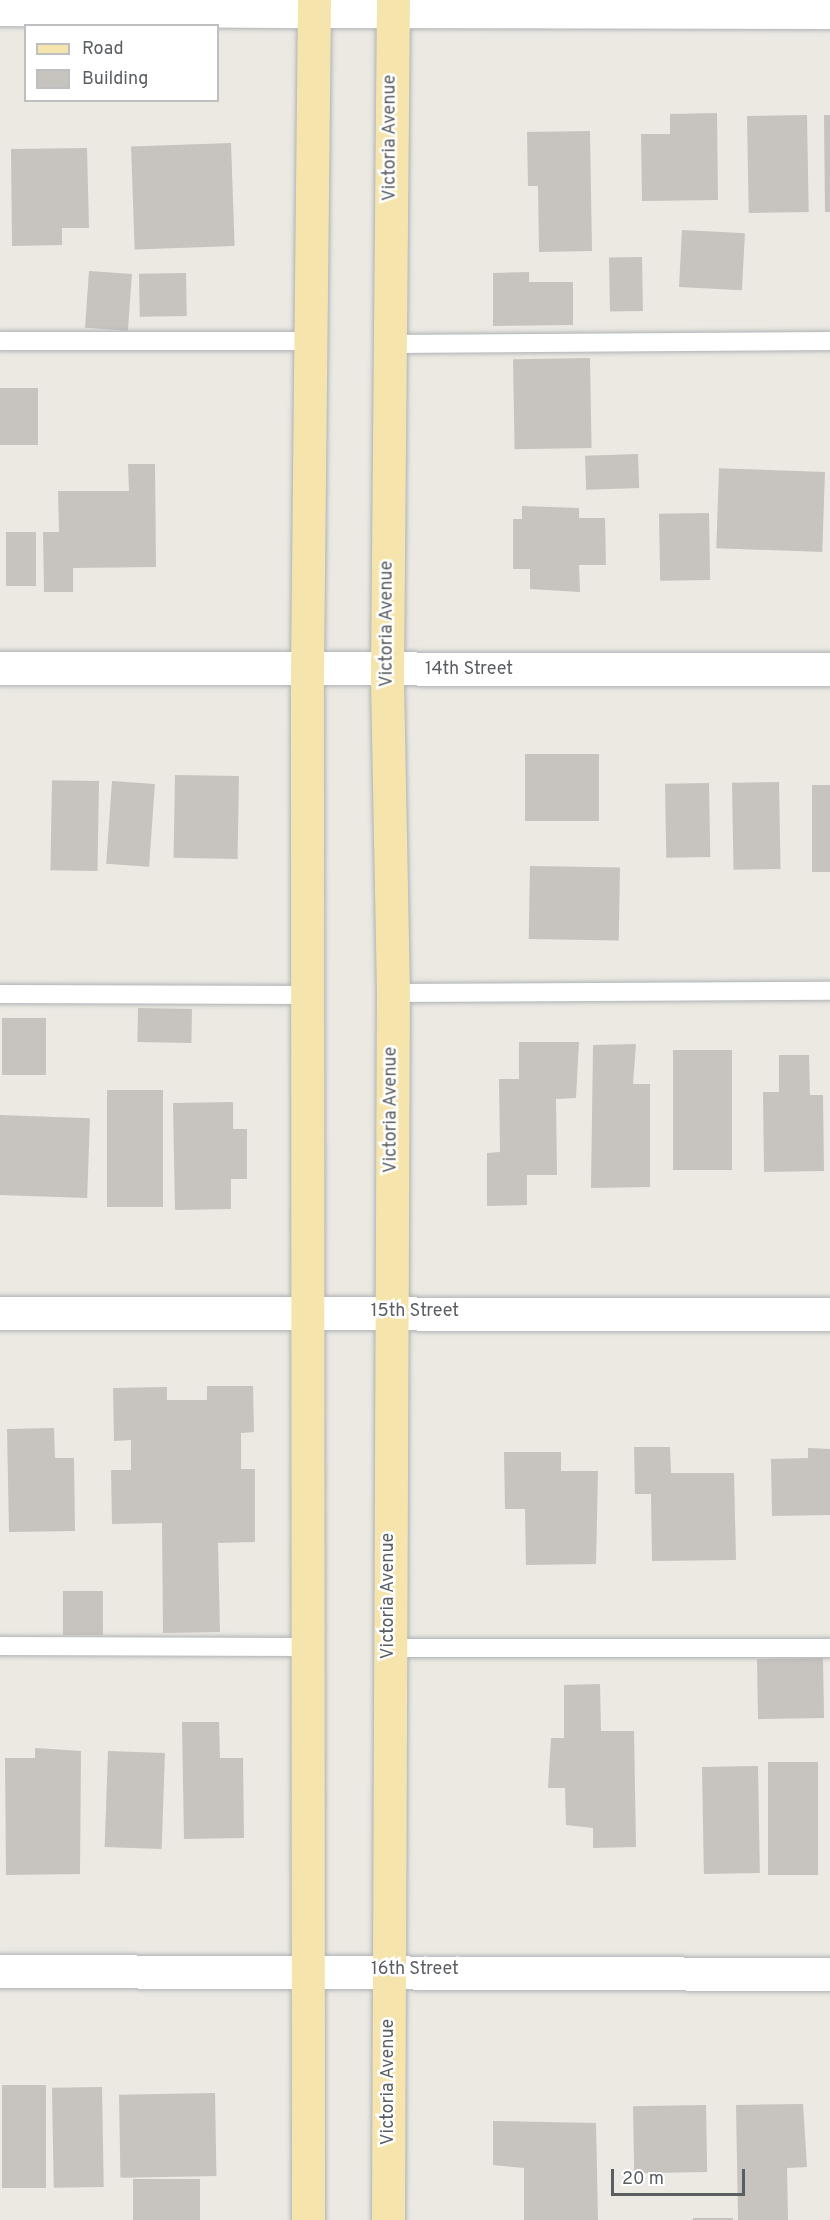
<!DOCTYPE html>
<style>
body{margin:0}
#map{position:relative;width:830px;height:2220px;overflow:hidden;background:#ebe9e2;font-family:Overpass,sans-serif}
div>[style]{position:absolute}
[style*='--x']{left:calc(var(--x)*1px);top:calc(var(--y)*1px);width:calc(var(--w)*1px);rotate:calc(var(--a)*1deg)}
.building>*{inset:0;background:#c7c3be;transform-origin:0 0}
.roads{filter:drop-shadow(0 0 2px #afb2b6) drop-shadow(0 0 2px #afb2b6)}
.service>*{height:18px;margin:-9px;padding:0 9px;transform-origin:9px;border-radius:9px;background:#fff}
.minor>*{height:33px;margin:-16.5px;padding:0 16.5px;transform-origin:16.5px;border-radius:16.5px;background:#fff}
.tertiary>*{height:33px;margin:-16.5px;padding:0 16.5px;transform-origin:16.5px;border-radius:16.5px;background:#fff}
.primary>*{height:33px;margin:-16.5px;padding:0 16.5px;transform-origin:16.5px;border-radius:16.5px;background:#f5e5ad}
span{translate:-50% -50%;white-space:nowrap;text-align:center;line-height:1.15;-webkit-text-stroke:5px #fff;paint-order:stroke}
.street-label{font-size:18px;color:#5a5e61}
.legend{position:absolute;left:24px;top:24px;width:195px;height:78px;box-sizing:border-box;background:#fff;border:2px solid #bdbfc0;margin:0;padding:8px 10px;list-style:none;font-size:18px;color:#5a5e61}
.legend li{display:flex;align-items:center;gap:12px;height:30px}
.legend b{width:30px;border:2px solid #bdbfc0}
.scale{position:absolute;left:611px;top:2169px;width:134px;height:27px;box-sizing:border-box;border:3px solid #5a5e61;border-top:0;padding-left:8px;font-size:18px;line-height:21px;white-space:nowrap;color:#5a5e61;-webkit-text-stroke:4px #fff;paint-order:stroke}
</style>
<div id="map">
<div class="building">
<i style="clip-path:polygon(717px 113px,718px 200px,642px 201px,641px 134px,670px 134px,670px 114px)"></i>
<i style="left:807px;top:115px;width:97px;height:60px;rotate:89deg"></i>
<i style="clip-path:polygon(824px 115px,830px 115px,830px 212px,825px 212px)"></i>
<i style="clip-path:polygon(590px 131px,592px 251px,539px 252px,538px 186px,528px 186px,527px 132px)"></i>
<i style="left:231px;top:143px;width:103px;height:100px;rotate:88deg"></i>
<i style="clip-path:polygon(87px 148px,89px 228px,62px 228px,62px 245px,12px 246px,11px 149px)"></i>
<i style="left:682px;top:230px;width:63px;height:57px;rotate:3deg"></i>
<i style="left:642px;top:257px;width:54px;height:33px;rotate:89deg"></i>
<i style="left:89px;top:271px;width:43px;height:57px;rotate:4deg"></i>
<i style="clip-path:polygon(529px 272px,529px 282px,573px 282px,573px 325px,493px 326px,493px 273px)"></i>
<i style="left:186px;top:273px;width:43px;height:47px;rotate:89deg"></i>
<i style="left:590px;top:358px;width:90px;height:77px;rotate:89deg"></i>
<i style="left:38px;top:388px;width:57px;height:38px;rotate:90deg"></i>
<i style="left:638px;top:454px;width:34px;height:53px;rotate:88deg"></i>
<i style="clip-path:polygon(128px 464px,155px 464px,156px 567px,73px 568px,73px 592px,44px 592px,43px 532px,59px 532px,58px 491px,129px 491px)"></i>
<i style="left:825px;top:472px;width:80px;height:106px;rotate:92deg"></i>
<i style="clip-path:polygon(522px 506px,579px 508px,579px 518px,605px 518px,606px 565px,579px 565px,580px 592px,530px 589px,530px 569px,513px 569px,513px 519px,522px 519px)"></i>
<i style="left:709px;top:513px;width:67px;height:50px;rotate:89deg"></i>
<i style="left:6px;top:532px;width:30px;height:54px"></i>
<i style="left:599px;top:754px;width:67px;height:74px;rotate:90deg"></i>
<i style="left:239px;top:776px;width:83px;height:64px;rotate:91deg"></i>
<i style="left:99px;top:781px;width:90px;height:47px;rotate:91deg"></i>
<i style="left:112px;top:781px;width:43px;height:83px;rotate:4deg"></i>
<i style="left:779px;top:782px;width:87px;height:47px;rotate:89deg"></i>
<i style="left:709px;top:783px;width:74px;height:44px;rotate:89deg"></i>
<i style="left:812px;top:785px;width:18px;height:87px"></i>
<i style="left:530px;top:866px;width:90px;height:73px;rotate:1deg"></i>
<i style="left:138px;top:1008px;width:54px;height:34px;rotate:1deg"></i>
<i style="left:46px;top:1018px;width:57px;height:44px;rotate:90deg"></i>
<i style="clip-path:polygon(519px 1042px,579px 1042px,576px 1098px,556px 1099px,557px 1175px,527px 1175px,527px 1205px,487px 1206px,487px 1153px,500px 1152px,499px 1079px,519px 1079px)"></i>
<i style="clip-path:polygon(636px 1044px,633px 1084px,650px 1084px,650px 1187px,591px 1188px,593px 1045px)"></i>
<i style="left:673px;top:1050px;width:59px;height:120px"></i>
<i style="clip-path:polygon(779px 1055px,809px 1055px,810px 1095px,823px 1095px,824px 1171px,764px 1172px,763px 1092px,779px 1092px)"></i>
<i style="left:163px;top:1090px;width:117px;height:56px;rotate:90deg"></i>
<i style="clip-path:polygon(233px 1102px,233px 1129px,247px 1129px,247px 1179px,231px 1179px,231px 1209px,175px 1210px,173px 1103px)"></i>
<i style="left:0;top:1115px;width:90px;height:80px;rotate:2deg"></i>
<i style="clip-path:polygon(207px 1386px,253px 1386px,254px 1432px,241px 1433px,241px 1469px,255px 1469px,255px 1542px,218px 1543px,220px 1632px,163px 1633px,162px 1523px,112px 1524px,111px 1470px,131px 1470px,131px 1440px,114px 1441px,113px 1388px,167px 1387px,167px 1400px,207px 1400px)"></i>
<i style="clip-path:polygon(54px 1428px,55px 1458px,74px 1458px,75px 1531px,9px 1532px,7px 1429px)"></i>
<i style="clip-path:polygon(634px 1447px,670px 1447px,671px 1473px,734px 1473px,736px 1560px,652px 1561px,651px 1494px,635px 1494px)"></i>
<i style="clip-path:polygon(808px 1448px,830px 1449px,830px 1515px,772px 1516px,771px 1459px,808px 1458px)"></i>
<i style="clip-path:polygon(504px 1452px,561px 1452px,561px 1471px,598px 1471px,596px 1564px,526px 1565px,525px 1509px,505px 1509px)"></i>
<i style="left:63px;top:1591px;width:40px;height:44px"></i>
<i style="left:823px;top:1658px;width:60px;height:66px;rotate:89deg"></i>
<i style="clip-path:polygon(600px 1684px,601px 1731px,634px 1731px,636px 1847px,593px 1848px,593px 1828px,566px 1825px,565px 1788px,548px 1788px,551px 1738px,564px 1738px,564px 1685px)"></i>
<i style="clip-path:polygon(182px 1722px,219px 1722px,220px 1758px,243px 1758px,244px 1838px,184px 1839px)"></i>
<i style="clip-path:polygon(35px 1748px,81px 1751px,80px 1874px,6px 1875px,5px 1758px,35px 1758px)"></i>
<i style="left:108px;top:1751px;width:57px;height:96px;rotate:2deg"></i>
<i style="left:768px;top:1762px;width:50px;height:113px"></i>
<i style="left:758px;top:1766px;width:107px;height:56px;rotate:89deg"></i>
<i style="left:2px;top:2085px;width:44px;height:103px"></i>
<i style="left:102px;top:2087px;width:100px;height:50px;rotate:89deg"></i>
<i style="left:215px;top:2093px;width:83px;height:96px;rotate:89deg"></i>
<i style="clip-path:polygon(803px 2104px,807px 2167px,787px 2168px,788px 2220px,738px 2220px,736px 2105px)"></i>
<i style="left:706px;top:2105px;width:67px;height:73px;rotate:89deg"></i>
<i style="clip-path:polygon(493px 2121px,596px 2123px,598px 2220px,524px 2220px,524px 2168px,493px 2165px)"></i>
<i style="left:200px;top:2179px;width:41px;height:67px;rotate:90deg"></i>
<i style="left:693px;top:2218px;width:40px;height:2px"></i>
</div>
<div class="roads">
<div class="service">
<i style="--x:0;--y:341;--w:310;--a:0"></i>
<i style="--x:390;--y:344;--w:440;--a:-0.4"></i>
<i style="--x:393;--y:993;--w:437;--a:-0.3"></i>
<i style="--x:0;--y:994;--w:308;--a:0.2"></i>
<i style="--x:0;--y:1646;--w:307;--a:0.2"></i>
<i style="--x:389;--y:1648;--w:441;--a:0"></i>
</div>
<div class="minor">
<i style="--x:0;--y:9;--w:314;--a:0.4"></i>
<i style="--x:0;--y:668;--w:830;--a:0.07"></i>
<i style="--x:0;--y:1313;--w:830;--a:0.07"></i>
<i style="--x:0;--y:1971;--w:830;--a:0.21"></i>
</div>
<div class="tertiary">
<i style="--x:314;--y:11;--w:516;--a:0.11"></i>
</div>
<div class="primary">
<i style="--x:308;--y:2220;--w:1551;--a:-90.04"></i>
<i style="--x:307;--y:669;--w:669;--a:-89.4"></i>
<i style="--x:388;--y:2220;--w:1227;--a:-89.77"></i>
<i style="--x:393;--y:993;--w:322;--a:-91.1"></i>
<i style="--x:387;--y:671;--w:671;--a:-89.49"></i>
</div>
</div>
<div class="street-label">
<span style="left:391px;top:138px;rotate:-90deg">Victoria Avenue</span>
<span style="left:388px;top:624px;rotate:-90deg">Victoria Avenue</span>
<span style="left:469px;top:670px">14th Street</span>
<span style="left:392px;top:1110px;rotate:-90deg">Victoria Avenue</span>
<span style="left:415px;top:1312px">15th Street</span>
<span style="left:389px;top:1596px;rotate:-90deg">Victoria Avenue</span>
<span style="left:415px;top:1970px">16th Street</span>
<span style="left:389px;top:2082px;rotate:-90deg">Victoria Avenue</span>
</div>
<ul class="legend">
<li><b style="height:8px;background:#f5e5ad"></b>Road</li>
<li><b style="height:16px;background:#c7c3be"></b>Building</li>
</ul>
<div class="scale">20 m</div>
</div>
